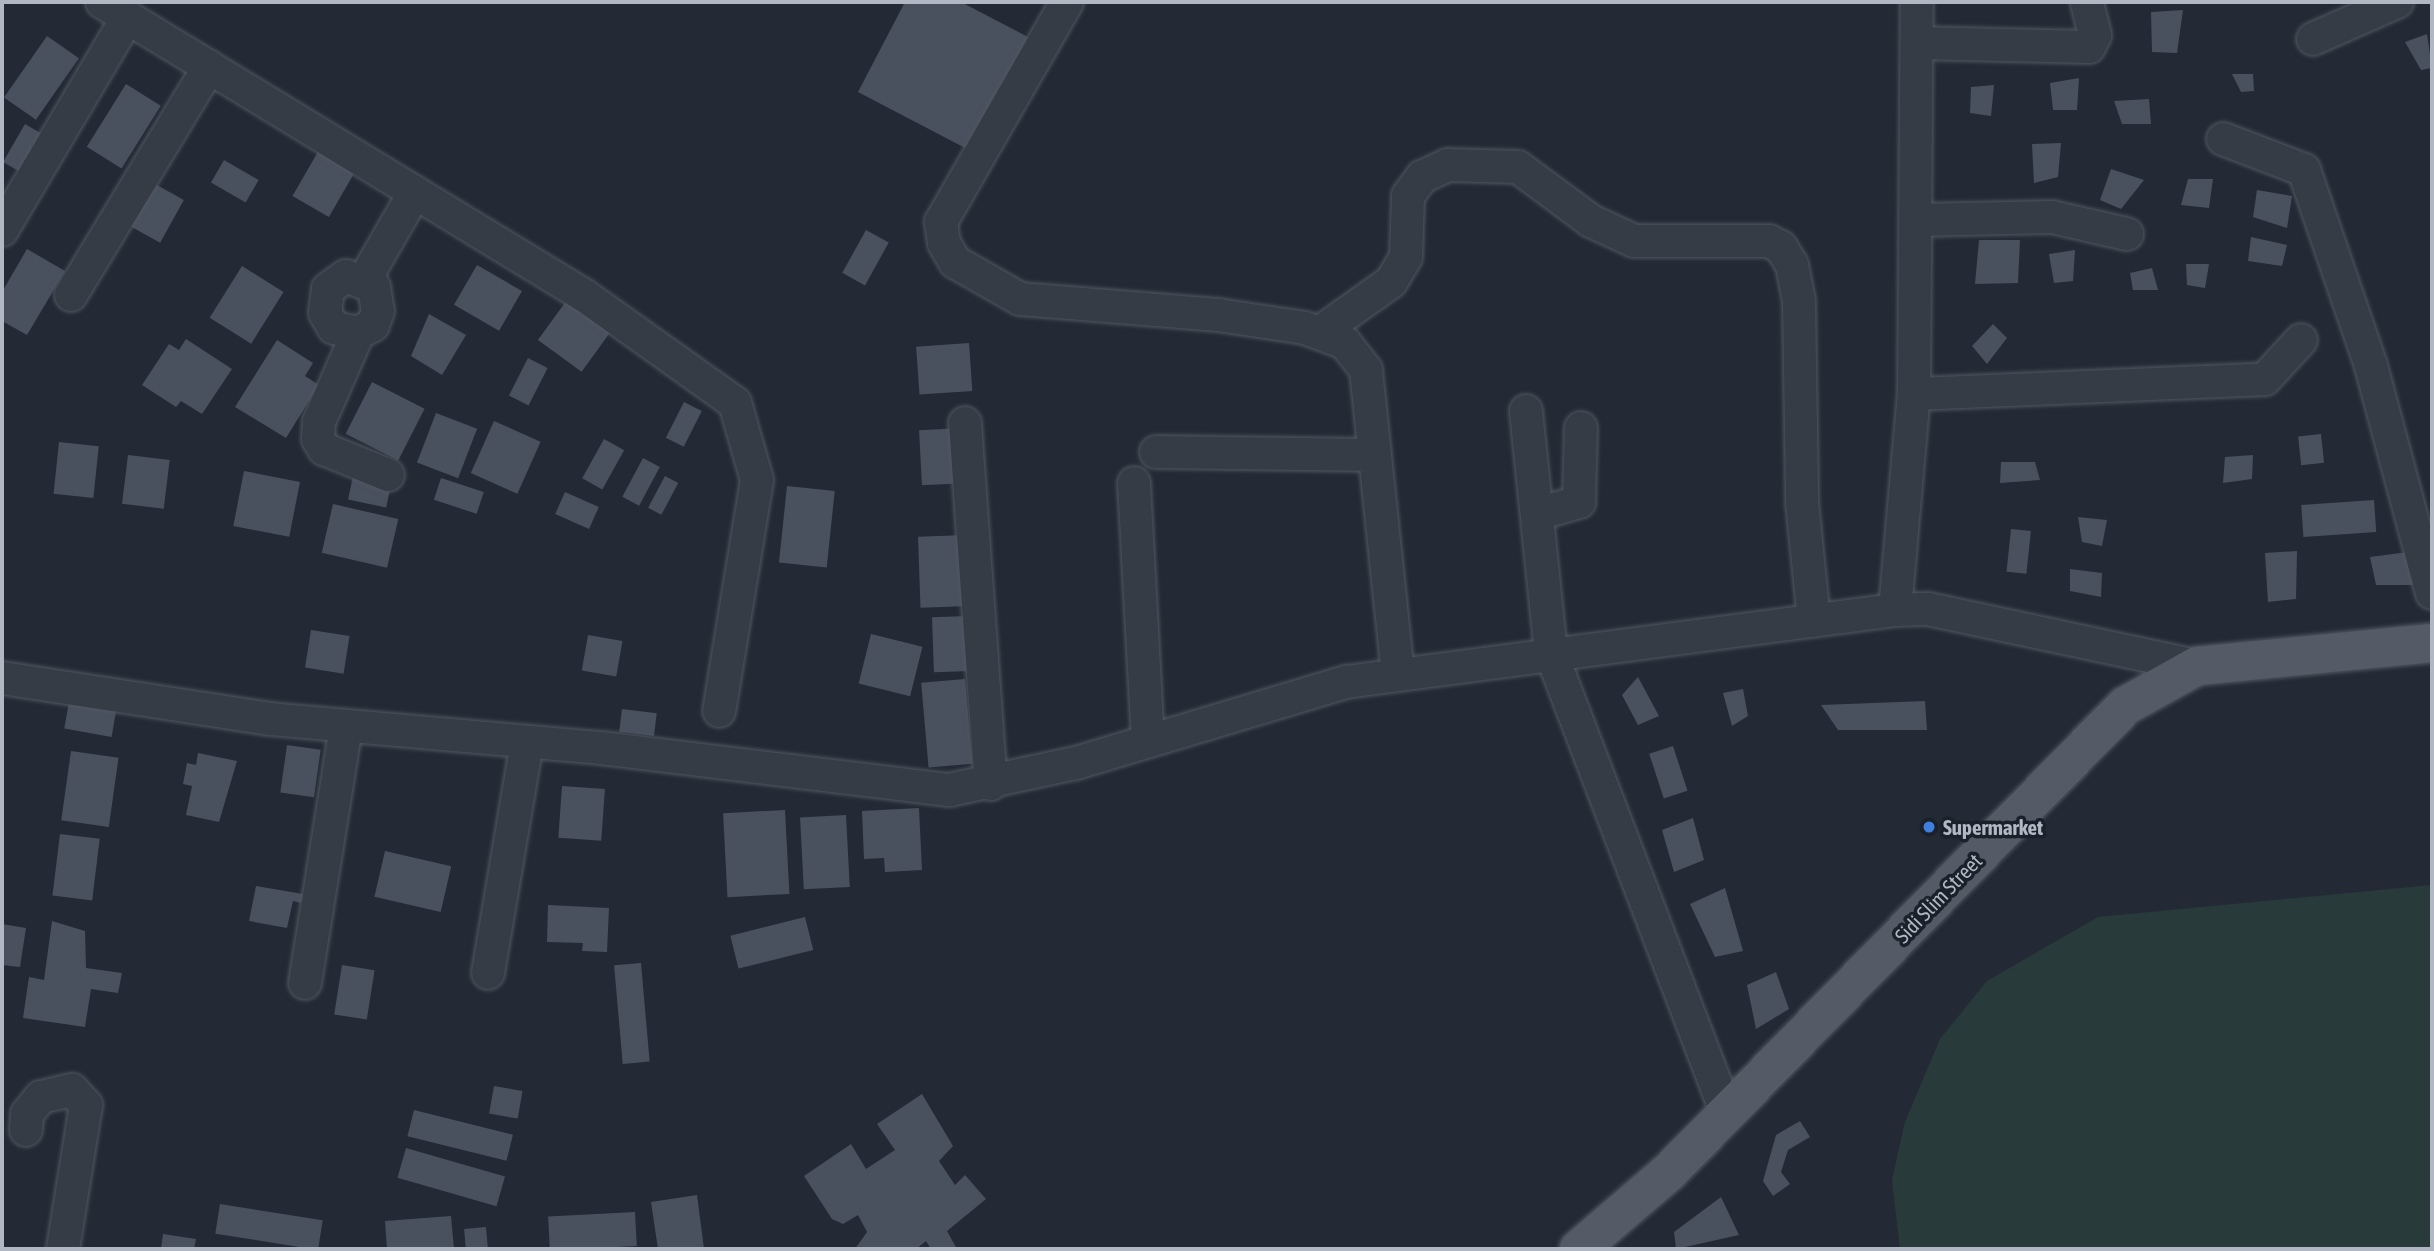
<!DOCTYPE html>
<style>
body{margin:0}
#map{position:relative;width:2434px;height:1251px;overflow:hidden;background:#232a35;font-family:"Asap Condensed",sans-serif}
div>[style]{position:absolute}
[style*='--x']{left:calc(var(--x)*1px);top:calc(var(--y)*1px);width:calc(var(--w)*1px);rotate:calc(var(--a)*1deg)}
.green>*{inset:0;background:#293a3b}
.building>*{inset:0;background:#49515f;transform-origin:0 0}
.roads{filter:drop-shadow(0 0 2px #515761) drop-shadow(0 0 2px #515761)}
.minor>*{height:32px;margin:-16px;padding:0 16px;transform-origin:16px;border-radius:16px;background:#363c46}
.major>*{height:38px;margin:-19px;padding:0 19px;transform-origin:19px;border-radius:19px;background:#545b66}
.dots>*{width:19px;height:19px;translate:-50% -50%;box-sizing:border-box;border:4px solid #1b212b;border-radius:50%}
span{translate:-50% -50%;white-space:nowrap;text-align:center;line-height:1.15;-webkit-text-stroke:7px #1b212b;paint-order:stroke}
.poi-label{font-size:21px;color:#b1b7c3;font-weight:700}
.left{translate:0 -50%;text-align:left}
.street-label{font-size:21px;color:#b1b7c3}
.frame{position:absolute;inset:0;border:4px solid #b1b7c3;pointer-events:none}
</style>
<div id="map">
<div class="green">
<i style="clip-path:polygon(2432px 885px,2432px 1249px,1900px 1249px,1892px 1180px,1905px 1122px,1940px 1039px,1987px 981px,2098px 917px)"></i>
</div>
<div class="building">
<i style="clip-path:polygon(905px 2px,961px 2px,1028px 37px,969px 150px,858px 92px)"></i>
<i style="clip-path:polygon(2183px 10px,2177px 53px,2152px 52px,2151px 12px)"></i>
<i style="clip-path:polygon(2427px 34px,2432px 68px,2421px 70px,2405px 42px)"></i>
<i style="left:47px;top:36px;width:39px;height:75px;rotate:35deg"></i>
<i style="clip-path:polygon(2232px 74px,2253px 74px,2254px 91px,2241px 92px)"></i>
<i style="clip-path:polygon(2079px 78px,2077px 110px,2053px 110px,2050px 83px)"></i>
<i style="left:126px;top:84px;width:41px;height:74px;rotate:32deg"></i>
<i style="clip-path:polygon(1994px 85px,1991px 116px,1970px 113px,1971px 87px)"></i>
<i style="clip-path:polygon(2149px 99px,2151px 124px,2122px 124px,2114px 101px)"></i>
<i style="left:25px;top:124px;width:20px;height:44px;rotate:30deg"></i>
<i style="clip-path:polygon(2061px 143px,2058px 177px,2034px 183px,2032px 144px)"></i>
<i style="left:319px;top:150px;width:42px;height:53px;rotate:30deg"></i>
<i style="left:224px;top:160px;width:40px;height:26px;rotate:30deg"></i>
<i style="clip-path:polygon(2111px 169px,2144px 180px,2121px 209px,2100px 200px)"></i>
<i style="clip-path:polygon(2188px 179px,2213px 179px,2209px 208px,2181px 205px)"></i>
<i style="left:155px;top:184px;width:33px;height:49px;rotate:29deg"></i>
<i style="clip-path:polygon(2257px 190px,2292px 196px,2287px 228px,2253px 217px)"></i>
<i style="left:866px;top:230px;width:26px;height:49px;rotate:29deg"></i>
<i style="clip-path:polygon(2251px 237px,2287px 245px,2282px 266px,2248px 261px)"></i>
<i style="clip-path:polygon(1979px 240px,2020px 240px,2018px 283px,1975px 284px)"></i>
<i style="clip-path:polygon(27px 249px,65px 271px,27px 335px,2px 321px,2px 292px)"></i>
<i style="clip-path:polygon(2075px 250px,2073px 281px,2054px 283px,2049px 254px)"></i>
<i style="clip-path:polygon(2186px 264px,2209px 264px,2205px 288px,2187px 285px)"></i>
<i style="left:477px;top:265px;width:52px;height:46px;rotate:30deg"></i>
<i style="left:242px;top:266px;width:49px;height:61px;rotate:32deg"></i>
<i style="clip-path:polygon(2152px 268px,2158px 290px,2133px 290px,2130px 273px)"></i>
<i style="left:572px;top:293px;width:54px;height:58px;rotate:36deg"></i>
<i style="clip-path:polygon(429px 314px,466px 335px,442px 375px,411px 356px)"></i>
<i style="clip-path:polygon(1993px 324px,2007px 338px,1987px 364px,1972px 346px)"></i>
<i style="clip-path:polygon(186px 339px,232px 369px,202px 414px,181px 401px,176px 407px,142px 385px,169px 344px,179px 350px)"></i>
<i style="clip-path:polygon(277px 340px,313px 363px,305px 376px,319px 385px,286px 438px,235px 407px)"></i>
<i style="left:969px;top:343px;width:48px;height:53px;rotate:86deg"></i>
<i style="left:528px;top:358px;width:22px;height:42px;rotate:27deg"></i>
<i style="left:372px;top:382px;width:59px;height:58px;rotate:27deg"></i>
<i style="left:684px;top:402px;width:20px;height:40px;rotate:27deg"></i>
<i style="left:436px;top:413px;width:44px;height:53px;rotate:21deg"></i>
<i style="left:494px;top:421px;width:51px;height:57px;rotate:24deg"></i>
<i style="left:964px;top:428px;width:55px;height:45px;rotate:87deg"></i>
<i style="left:2321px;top:434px;width:29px;height:23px;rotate:84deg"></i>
<i style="left:604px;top:439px;width:23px;height:45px;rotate:29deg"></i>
<i style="left:59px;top:442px;width:40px;height:52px;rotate:6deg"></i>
<i style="left:128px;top:455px;width:42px;height:49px;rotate:7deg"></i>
<i style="clip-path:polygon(2253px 455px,2252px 479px,2223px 483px,2225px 457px)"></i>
<i style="left:643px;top:458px;width:19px;height:44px;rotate:28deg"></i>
<i style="clip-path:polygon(2001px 462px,2035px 462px,2040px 480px,2000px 483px)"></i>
<i style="left:244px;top:471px;width:57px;height:56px;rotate:11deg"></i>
<i style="left:353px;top:476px;width:39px;height:24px;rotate:12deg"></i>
<i style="left:665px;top:476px;width:15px;height:36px;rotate:28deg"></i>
<i style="left:441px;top:478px;width:45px;height:23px;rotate:18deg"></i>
<i style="left:787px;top:486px;width:48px;height:77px;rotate:6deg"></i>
<i style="left:565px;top:492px;width:37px;height:24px;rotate:24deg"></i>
<i style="left:2374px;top:500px;width:32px;height:73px;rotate:86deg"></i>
<i style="left:333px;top:504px;width:67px;height:50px;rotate:13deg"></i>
<i style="clip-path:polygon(2078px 517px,2107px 520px,2102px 546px,2082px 542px)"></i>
<i style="left:2011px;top:529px;width:20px;height:43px;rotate:6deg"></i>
<i style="left:967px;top:535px;width:71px;height:49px;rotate:88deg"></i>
<i style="clip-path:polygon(2297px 551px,2296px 599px,2268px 602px,2265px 553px)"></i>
<i style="clip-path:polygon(2408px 552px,2417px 585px,2376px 585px,2370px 557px)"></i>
<i style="clip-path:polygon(2070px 569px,2102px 573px,2101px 597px,2070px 591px)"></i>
<i style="left:969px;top:616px;width:55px;height:37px;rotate:88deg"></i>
<i style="left:311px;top:630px;width:39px;height:38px;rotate:9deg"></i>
<i style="left:871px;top:634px;width:53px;height:51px;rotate:14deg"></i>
<i style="left:588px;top:635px;width:35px;height:36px;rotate:10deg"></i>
<i style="clip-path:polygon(1638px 677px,1659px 716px,1638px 725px,1622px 695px)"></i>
<i style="left:965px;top:679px;width:85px;height:44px;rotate:85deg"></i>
<i style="clip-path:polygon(1743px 689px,1748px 716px,1732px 726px,1723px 693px)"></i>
<i style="clip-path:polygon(1925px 701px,1927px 730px,1838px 730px,1821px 705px)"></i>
<i style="left:69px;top:702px;width:48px;height:27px;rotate:10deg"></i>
<i style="left:622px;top:709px;width:35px;height:23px;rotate:7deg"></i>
<i style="left:287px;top:745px;width:34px;height:48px;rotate:8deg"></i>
<i style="left:1673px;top:746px;width:47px;height:25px;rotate:72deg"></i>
<i style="left:71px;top:751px;width:48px;height:70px;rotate:8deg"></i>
<i style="clip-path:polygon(198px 753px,237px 761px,219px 822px,186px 815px,192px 786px,183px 784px,187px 763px,196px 765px)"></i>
<i style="left:562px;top:786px;width:43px;height:52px;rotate:4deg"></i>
<i style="clip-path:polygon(919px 808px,922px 870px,885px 872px,884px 858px,864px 859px,862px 811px)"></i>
<i style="left:785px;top:810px;width:84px;height:62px;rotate:87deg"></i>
<i style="left:846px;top:815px;width:72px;height:46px;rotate:87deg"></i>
<i style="clip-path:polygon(1693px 818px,1704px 860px,1674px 872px,1662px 830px)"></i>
<i style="left:60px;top:834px;width:40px;height:62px;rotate:7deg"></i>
<i style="left:385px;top:851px;width:68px;height:47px;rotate:13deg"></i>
<i style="clip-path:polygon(256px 886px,303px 894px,301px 903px,293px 901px,287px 928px,249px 921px)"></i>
<i style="clip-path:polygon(1725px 888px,1743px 951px,1715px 957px,1690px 904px)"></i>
<i style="clip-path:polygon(548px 905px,609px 908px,607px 952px,582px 951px,583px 943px,547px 942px)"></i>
<i style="left:805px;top:917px;width:34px;height:77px;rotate:76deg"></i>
<i style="clip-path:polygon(52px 921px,85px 931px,86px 968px,122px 973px,118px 993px,91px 989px,85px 1027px,23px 1018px,29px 977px,44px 980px)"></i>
<i style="clip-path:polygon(2px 924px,26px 928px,20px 967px,2px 965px)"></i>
<i style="left:641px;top:963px;width:99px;height:27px;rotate:85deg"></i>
<i style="left:342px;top:965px;width:33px;height:50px;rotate:9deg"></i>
<i style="clip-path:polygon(1776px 972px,1789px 1009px,1756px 1029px,1747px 985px)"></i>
<i style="left:494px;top:1086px;width:29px;height:28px;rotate:10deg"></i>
<i style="clip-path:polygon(922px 1094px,953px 1146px,939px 1161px,955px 1185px,965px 1175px,986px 1199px,947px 1231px,957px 1249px,931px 1249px,926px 1241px,916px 1249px,855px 1249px,867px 1232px,858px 1215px,843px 1224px,832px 1219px,804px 1176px,851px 1144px,866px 1169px,895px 1150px,877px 1124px)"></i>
<i style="left:414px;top:1110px;width:102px;height:27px;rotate:14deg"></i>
<i style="clip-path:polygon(1800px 1121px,1810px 1137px,1788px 1150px,1781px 1172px,1790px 1184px,1773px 1196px,1763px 1181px,1776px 1135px)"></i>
<i style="left:406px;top:1148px;width:103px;height:31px;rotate:16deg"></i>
<i style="clip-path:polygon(697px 1195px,704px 1249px,658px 1249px,651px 1202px)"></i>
<i style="clip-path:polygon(1721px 1197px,1739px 1235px,1676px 1249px,1674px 1232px)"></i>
<i style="left:220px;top:1204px;width:104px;height:30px;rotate:9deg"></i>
<i style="left:635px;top:1212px;width:34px;height:87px;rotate:87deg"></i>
<i style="clip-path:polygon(451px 1216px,454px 1249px,387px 1249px,385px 1221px)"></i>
<i style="left:486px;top:1227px;width:22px;height:22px;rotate:85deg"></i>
<i style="clip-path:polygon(163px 1234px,196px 1239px,194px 1249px,161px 1249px)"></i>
</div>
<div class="roads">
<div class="minor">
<i style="--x:102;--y:2;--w:565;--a:31.33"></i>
<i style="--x:585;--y:296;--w:184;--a:35.5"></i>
<i style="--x:735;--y:403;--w:80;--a:74.1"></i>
<i style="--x:757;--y:480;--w:234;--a:99.3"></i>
<i style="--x:1067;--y:2;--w:254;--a:119.8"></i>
<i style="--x:941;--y:222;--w:21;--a:82"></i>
<i style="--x:944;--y:243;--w:22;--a:60"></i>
<i style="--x:955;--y:262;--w:75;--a:29.6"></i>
<i style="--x:1020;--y:299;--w:199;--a:4.6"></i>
<i style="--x:1218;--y:315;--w:88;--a:8.5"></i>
<i style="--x:1305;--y:328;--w:43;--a:20.6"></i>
<i style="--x:1345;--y:343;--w:34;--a:52"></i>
<i style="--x:1366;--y:370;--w:304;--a:84"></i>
<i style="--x:2313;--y:39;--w:92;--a:-23.8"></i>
<i style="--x:1917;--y:43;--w:172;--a:1.3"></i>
<i style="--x:2089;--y:47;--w:13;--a:-63"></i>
<i style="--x:2095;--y:35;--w:34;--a:-104"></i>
<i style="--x:2223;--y:139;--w:87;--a:20.9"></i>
<i style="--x:2304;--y:170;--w:207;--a:71.1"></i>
<i style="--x:2371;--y:366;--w:235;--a:75"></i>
<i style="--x:1918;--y:220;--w:134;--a:-1.3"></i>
<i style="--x:2052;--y:217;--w:77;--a:12.8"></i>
<i style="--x:2;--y:230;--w:247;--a:-59.4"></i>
<i style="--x:365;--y:279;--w:100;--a:-60.1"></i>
<i style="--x:71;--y:295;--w:267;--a:-58.8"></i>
<i style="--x:358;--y:333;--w:25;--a:-168"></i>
<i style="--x:334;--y:328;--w:17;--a:-121"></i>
<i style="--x:325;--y:313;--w:24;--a:-83"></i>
<i style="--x:328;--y:289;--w:22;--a:-36"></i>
<i style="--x:346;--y:276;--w:30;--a:21"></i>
<i style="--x:374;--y:287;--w:24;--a:81"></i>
<i style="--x:378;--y:311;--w:15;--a:110"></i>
<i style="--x:373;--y:325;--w:17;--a:152"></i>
<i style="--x:358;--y:333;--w:97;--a:113.7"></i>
<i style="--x:319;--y:422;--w:17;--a:93"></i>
<i style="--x:318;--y:439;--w:12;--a:59"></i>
<i style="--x:324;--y:449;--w:69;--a:22.1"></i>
<i style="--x:1319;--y:333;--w:88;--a:-35.3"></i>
<i style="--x:1391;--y:282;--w:29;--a:-59"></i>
<i style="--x:1406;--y:257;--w:61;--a:-88.1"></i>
<i style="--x:1408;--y:196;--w:24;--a:-54"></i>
<i style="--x:1422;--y:177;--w:29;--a:-25"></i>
<i style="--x:1448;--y:165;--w:70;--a:1.6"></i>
<i style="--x:1518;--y:167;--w:91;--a:36.5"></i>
<i style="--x:1591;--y:221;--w:47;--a:24.9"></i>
<i style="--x:1634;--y:241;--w:135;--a:0"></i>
<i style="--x:1769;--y:241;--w:13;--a:27"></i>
<i style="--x:1781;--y:247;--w:21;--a:59"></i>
<i style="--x:1792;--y:265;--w:38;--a:79"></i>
<i style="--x:1799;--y:302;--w:200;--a:89.1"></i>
<i style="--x:1802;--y:502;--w:119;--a:84.2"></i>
<i style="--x:1914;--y:394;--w:351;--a:-2.4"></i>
<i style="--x:2265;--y:379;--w:53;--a:-47.3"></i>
<i style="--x:1526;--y:411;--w:243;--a:84.1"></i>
<i style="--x:1551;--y:653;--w:493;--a:69.1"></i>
<i style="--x:965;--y:423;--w:362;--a:85.9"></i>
<i style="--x:1156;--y:452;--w:219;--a:0.8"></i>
<i style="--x:1134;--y:483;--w:258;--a:86.9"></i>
<i style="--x:1537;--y:514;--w:44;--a:-15.9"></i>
<i style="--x:1579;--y:502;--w:74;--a:-88.5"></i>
<i style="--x:1895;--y:610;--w:217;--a:-85"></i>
<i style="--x:1914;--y:394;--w:392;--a:-89.6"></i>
<i style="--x:2;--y:678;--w:271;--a:8.7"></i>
<i style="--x:270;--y:719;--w:332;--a:5"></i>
<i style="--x:601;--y:748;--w:351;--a:6.9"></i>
<i style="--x:949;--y:790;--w:130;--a:-12"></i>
<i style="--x:1076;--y:763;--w:282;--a:-16.7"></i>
<i style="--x:1346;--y:682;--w:554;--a:-7.47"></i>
<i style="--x:1895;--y:610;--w:33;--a:-2"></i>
<i style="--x:1928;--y:609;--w:275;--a:12"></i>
<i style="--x:488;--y:973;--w:234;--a:-80.4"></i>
<i style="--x:305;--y:983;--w:260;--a:-80.9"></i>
<i style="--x:26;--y:1130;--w:16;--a:-86"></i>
<i style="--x:27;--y:1114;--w:22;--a:-51"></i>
<i style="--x:41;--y:1097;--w:32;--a:-13"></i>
<i style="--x:72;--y:1090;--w:21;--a:47"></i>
<i style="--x:86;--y:1105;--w:146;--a:99.1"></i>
</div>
<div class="major">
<i style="--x:1579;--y:1249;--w:120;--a:-40.6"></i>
<i style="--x:1670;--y:1171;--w:651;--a:-45.62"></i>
<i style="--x:2125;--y:706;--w:82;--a:-29.1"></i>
<i style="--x:2197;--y:666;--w:236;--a:-5.6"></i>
</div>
</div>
<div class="dots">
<i style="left:1929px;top:827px;background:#3f7fe0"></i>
</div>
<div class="poi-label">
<span class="left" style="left:1943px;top:827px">Supermarket</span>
</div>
<div class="street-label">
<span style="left:1938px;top:898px;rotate:-46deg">Sidi Slim Street</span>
</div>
<div class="frame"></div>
</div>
